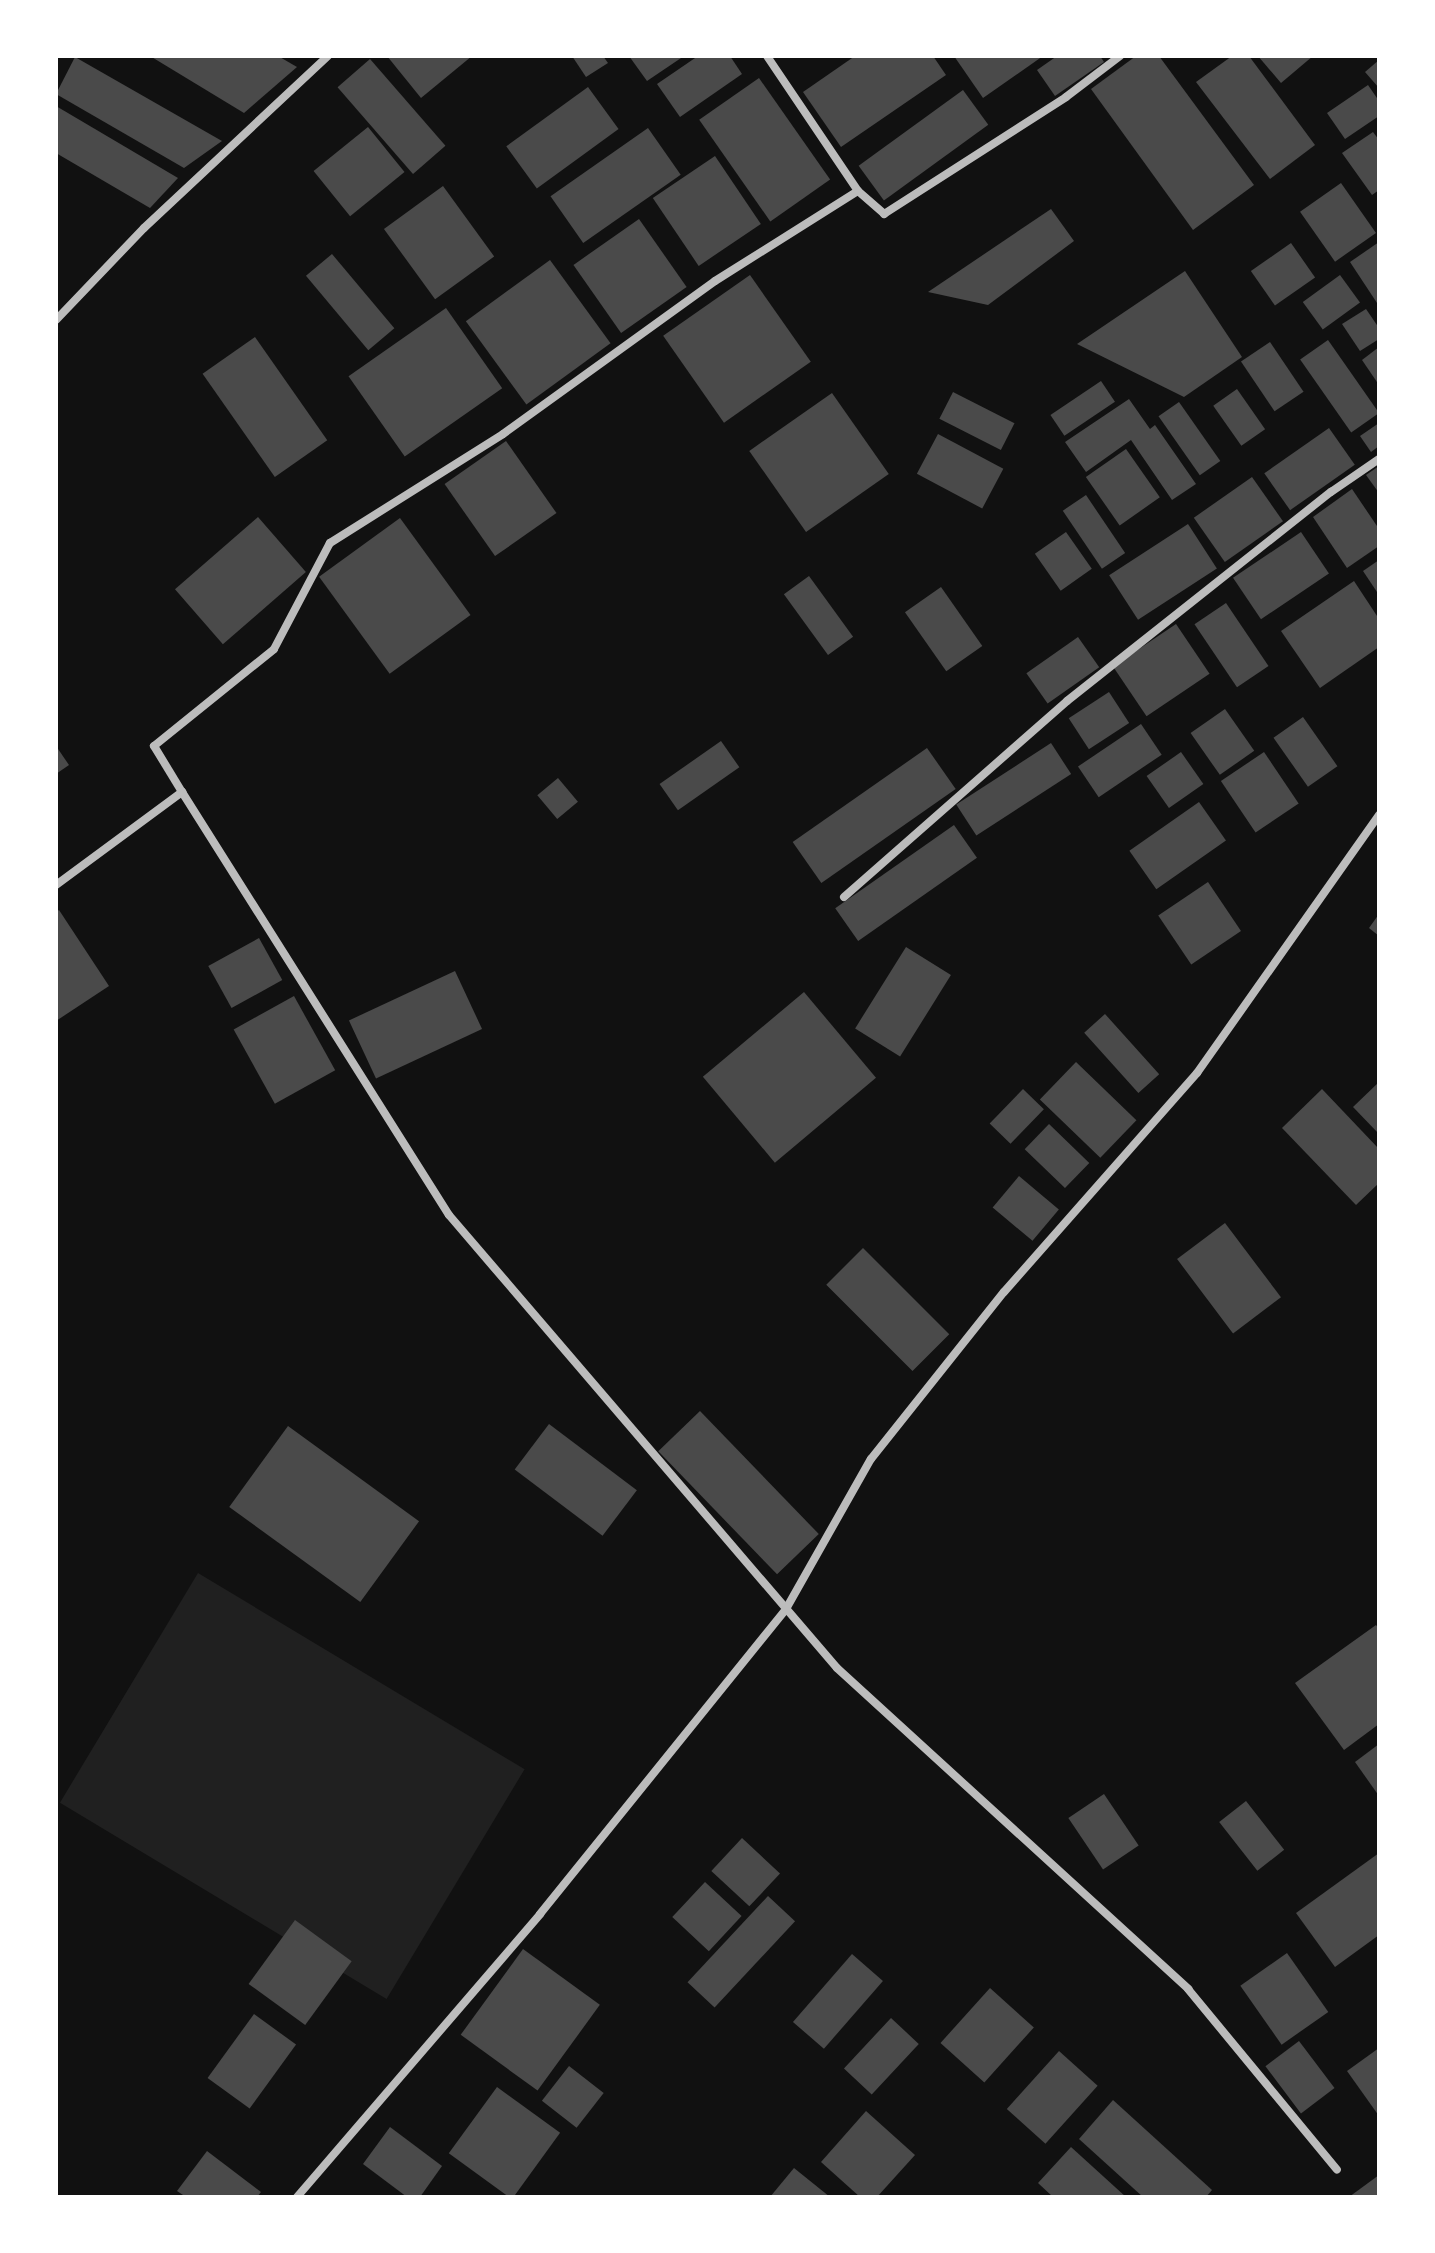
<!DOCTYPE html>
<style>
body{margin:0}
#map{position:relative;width:1435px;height:2253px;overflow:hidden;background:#111;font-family:Lora,serif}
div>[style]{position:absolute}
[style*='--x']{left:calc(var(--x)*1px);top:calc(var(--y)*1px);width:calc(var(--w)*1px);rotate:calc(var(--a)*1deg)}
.green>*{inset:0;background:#202020;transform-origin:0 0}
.building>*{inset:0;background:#4a4a4a;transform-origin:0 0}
.minor>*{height:8px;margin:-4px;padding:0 4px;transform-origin:4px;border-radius:4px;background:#bcbcbc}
span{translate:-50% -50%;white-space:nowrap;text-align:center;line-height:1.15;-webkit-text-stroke:7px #fff;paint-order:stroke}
.frame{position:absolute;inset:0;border:58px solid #fff;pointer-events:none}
</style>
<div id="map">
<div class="green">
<i style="left:198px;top:1573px;width:381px;height:268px;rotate:31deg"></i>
</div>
<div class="building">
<i style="clip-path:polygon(150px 56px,278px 56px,297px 67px,244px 113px)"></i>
<i style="clip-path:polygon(387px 56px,472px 56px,421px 98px)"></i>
<i style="clip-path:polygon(572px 56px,603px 56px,608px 63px,586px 77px)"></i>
<i style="clip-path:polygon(629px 56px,684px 56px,647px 81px)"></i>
<i style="clip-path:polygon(698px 56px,730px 56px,742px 74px,680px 117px,657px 84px)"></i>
<i style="clip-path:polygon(855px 56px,933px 56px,946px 75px,841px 147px,803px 92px)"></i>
<i style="clip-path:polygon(954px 56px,1043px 56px,983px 98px)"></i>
<i style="clip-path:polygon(1057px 56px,1100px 56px,1104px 62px,1055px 96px,1037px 70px)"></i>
<i style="clip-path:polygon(1136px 56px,1159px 56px,1254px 185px,1193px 230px,1091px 89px)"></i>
<i style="clip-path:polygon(1232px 56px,1249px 56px,1315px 145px,1270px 179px,1196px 82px)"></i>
<i style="clip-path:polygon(1258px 56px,1313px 56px,1281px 83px)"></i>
<i style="clip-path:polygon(75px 57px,222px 141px,184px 168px,56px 94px)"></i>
<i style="left:370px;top:59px;width:115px;height:43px;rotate:49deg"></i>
<i style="clip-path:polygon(1379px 60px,1379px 88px,1365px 72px)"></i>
<i style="left:759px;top:78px;width:124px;height:73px;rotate:55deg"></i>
<i style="clip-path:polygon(1368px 85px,1379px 101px,1379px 116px,1345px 139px,1327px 113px)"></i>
<i style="left:588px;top:87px;width:52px;height:101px;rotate:54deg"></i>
<i style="left:963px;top:90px;width:43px;height:129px;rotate:54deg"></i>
<i style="clip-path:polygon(56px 106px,178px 178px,150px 208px,56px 153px)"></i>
<i style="left:368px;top:127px;width:58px;height:70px;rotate:51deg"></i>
<i style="left:648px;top:128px;width:57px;height:119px;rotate:55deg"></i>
<i style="clip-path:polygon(1373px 132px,1379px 140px,1379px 190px,1372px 195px,1342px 153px)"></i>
<i style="left:715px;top:156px;width:82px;height:75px;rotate:56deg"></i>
<i style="left:1341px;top:183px;width:61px;height:50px;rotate:55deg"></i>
<i style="left:443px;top:186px;width:87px;height:73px;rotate:54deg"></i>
<i style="clip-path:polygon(1051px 209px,1074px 241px,988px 305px,928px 292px)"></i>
<i style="left:639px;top:219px;width:83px;height:80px;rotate:55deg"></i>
<i style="clip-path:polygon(1379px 242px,1379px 306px,1350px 262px)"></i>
<i style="left:1291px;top:243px;width:42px;height:49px;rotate:55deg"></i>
<i style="left:332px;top:254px;width:97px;height:34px;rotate:50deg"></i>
<i style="left:550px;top:260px;width:103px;height:104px;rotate:54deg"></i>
<i style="clip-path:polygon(1185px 271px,1242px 357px,1184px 397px,1077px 344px)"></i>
<i style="left:750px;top:275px;width:106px;height:106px;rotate:55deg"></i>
<i style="left:1340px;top:275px;width:34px;height:46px;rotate:54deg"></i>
<i style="left:446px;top:308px;width:98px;height:119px;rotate:55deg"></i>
<i style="clip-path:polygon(1366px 309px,1379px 328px,1379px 339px,1360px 351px,1342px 324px)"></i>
<i style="left:255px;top:337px;width:126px;height:64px;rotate:55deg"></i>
<i style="left:1328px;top:340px;width:89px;height:34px;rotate:55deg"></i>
<i style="left:1270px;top:342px;width:60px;height:35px;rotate:56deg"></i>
<i style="clip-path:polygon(1379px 347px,1379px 385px,1362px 360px)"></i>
<i style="left:1101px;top:381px;width:25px;height:61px;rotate:56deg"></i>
<i style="left:1237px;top:389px;width:49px;height:29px;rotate:55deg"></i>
<i style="left:953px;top:392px;width:69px;height:30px;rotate:27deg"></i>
<i style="left:832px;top:393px;width:99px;height:101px;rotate:55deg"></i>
<i style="clip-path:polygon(1129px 399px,1150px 429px,1155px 425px,1196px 484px,1172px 500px,1131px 440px,1086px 472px,1065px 442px)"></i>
<i style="left:1179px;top:402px;width:72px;height:25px;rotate:55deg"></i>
<i style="clip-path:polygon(1379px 423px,1379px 446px,1371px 452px,1360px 436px)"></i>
<i style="left:1329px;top:428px;width:45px;height:79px;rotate:55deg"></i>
<i style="left:938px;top:434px;width:74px;height:45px;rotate:28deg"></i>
<i style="left:506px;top:441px;width:88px;height:75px;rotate:55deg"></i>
<i style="left:1126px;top:449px;width:59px;height:49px;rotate:55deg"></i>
<i style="clip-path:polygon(1379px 466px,1379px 493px,1366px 475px)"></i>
<i style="left:1252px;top:477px;width:54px;height:71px;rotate:55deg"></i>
<i style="clip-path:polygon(1352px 489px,1379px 529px,1379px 546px,1347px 568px,1313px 517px)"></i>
<i style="left:1086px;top:495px;width:70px;height:28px;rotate:56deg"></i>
<i style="left:258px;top:517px;width:73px;height:110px;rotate:49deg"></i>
<i style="left:400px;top:518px;width:120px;height:100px;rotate:54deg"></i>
<i style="left:1188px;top:524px;width:53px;height:94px;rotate:57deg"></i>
<i style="left:1066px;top:532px;width:45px;height:38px;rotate:55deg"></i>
<i style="left:1301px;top:532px;width:50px;height:82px;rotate:56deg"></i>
<i style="clip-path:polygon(1379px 560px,1379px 595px,1363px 571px)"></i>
<i style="left:809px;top:576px;width:75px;height:31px;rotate:54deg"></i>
<i style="clip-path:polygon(1354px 581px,1379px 619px,1379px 647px,1320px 688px,1281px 631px)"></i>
<i style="left:941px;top:587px;width:72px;height:44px;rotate:55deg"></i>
<i style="left:1226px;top:603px;width:76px;height:38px;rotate:56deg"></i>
<i style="left:1176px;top:624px;width:60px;height:76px;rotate:56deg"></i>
<i style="left:1078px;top:637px;width:37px;height:63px;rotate:55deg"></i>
<i style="left:1109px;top:692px;width:37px;height:48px;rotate:57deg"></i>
<i style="left:1225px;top:709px;width:51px;height:42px;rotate:55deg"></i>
<i style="left:1303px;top:717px;width:60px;height:36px;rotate:55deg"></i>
<i style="left:1141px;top:724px;width:37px;height:76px;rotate:56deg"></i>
<i style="left:721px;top:741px;width:32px;height:75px;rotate:55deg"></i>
<i style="left:1051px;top:743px;width:37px;height:113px;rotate:57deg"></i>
<i style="clip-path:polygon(56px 746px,69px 765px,56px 774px)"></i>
<i style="left:927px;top:748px;width:50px;height:164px;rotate:55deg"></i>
<i style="left:1181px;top:752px;width:39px;height:42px;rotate:55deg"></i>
<i style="left:1264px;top:752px;width:62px;height:52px;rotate:56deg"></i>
<i style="left:558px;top:778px;width:31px;height:27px;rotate:50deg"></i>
<i style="left:1199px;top:802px;width:47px;height:85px;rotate:55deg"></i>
<i style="left:954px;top:825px;width:40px;height:145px;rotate:55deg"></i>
<i style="left:1208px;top:882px;width:59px;height:60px;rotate:56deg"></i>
<i style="clip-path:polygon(59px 910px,109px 986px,56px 1021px,56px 912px)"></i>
<i style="clip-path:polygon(1379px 914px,1379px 936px,1369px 928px)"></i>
<i style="left:259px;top:938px;width:48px;height:58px;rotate:61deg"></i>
<i style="left:906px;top:947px;width:53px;height:96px;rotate:32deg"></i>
<i style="left:455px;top:971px;width:64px;height:117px;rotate:65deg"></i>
<i style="left:804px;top:992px;width:112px;height:132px;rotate:50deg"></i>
<i style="left:294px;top:996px;width:85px;height:69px;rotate:61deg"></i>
<i style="left:1105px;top:1014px;width:81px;height:28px;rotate:48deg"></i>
<i style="left:1076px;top:1062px;width:84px;height:52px;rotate:44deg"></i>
<i style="clip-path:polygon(1379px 1082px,1379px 1134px,1353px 1107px)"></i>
<i style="left:1023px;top:1089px;width:29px;height:48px;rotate:44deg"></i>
<i style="clip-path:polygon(1322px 1089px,1379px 1149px,1379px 1183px,1356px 1205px,1282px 1128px)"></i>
<i style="left:1049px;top:1124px;width:56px;height:35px;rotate:44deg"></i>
<i style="left:1019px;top:1176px;width:52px;height:41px;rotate:40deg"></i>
<i style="left:1225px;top:1223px;width:93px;height:60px;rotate:53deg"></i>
<i style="left:863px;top:1248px;width:122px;height:52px;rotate:45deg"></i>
<i style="left:700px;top:1411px;width:171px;height:58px;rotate:46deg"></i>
<i style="left:549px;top:1424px;width:110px;height:57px;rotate:37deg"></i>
<i style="left:288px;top:1426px;width:162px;height:100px;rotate:36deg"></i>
<i style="clip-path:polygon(1376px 1625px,1379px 1629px,1379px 1724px,1344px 1750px,1295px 1683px)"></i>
<i style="clip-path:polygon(1379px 1744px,1379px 1796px,1355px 1762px)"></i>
<i style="left:1104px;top:1794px;width:62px;height:43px;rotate:56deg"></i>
<i style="left:1246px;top:1801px;width:62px;height:34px;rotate:52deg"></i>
<i style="left:742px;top:1838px;width:52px;height:45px;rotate:43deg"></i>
<i style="clip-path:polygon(1379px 1853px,1379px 1935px,1335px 1967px,1296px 1913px)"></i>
<i style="left:705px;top:1882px;width:50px;height:48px;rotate:43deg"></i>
<i style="left:768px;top:1896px;width:37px;height:118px;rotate:43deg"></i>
<i style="left:295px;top:1920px;width:70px;height:79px;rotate:36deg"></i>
<i style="left:523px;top:1949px;width:95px;height:106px;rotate:36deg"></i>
<i style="left:1287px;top:1953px;width:72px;height:57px;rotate:55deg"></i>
<i style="left:852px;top:1954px;width:41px;height:90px;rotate:41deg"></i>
<i style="left:990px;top:1988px;width:59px;height:74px;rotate:42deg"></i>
<i style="left:254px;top:2014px;width:52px;height:79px;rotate:36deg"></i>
<i style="left:891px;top:2018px;width:38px;height:69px;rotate:43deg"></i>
<i style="left:1299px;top:2041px;width:59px;height:42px;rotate:53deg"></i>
<i style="clip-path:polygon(1379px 2048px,1379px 2116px,1347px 2071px)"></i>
<i style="left:1059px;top:2051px;width:52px;height:78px;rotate:42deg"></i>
<i style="left:569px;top:2066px;width:44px;height:44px;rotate:38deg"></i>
<i style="left:497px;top:2087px;width:78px;height:82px;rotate:36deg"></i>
<i style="clip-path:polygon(1113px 2100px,1212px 2190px,1206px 2197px,1143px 2197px,1079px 2139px)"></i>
<i style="clip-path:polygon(866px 2111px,915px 2155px,877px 2197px,860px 2197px,821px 2162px)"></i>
<i style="clip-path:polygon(390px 2127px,442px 2166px,420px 2197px,407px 2197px,363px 2164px)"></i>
<i style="clip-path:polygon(1071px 2147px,1126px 2197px,1053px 2197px,1038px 2183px)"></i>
<i style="clip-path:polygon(207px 2151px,261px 2192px,257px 2197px,186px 2197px,177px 2191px)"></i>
<i style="clip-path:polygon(794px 2168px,830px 2197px,770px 2197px)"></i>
<i style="clip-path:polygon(1379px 2175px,1379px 2197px,1349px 2197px)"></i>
</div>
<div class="minor">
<i style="--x:858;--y:191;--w:35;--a:41"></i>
<i style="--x:884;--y:214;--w:216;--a:-32.7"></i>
<i style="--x:1066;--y:97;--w:68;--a:-37.2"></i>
<i style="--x:56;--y:320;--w:127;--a:-46.3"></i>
<i style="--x:144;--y:228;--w:252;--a:-43.1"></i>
<i style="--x:182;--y:792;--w:500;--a:57.74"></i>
<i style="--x:449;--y:1215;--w:596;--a:49.42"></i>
<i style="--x:837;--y:1668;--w:476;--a:42.4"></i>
<i style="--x:1188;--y:1989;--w:234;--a:50.5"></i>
<i style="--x:56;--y:885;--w:157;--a:-36.4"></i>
<i style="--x:182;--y:792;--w:54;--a:-121.3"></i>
<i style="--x:154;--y:746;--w:154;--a:-38.9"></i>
<i style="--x:274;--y:649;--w:120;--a:-62.2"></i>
<i style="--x:330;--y:543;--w:204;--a:-32.2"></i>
<i style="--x:503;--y:434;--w:261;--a:-35.8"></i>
<i style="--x:715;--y:281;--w:169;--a:-32.2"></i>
<i style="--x:858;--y:191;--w:163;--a:-124"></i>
<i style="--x:844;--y:897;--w:297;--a:-41.3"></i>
<i style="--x:1067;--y:701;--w:337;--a:-38.4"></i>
<i style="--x:1331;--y:492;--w:58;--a:-34.5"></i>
<i style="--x:297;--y:2197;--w:373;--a:-49.3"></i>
<i style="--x:540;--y:1914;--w:392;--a:-51.1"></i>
<i style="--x:786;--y:1609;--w:172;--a:-60.5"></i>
<i style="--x:871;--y:1459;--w:213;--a:-51.5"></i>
<i style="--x:1004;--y:1292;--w:292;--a:-48.6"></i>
<i style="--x:1197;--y:1073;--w:316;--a:-54.8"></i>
</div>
<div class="frame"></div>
</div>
